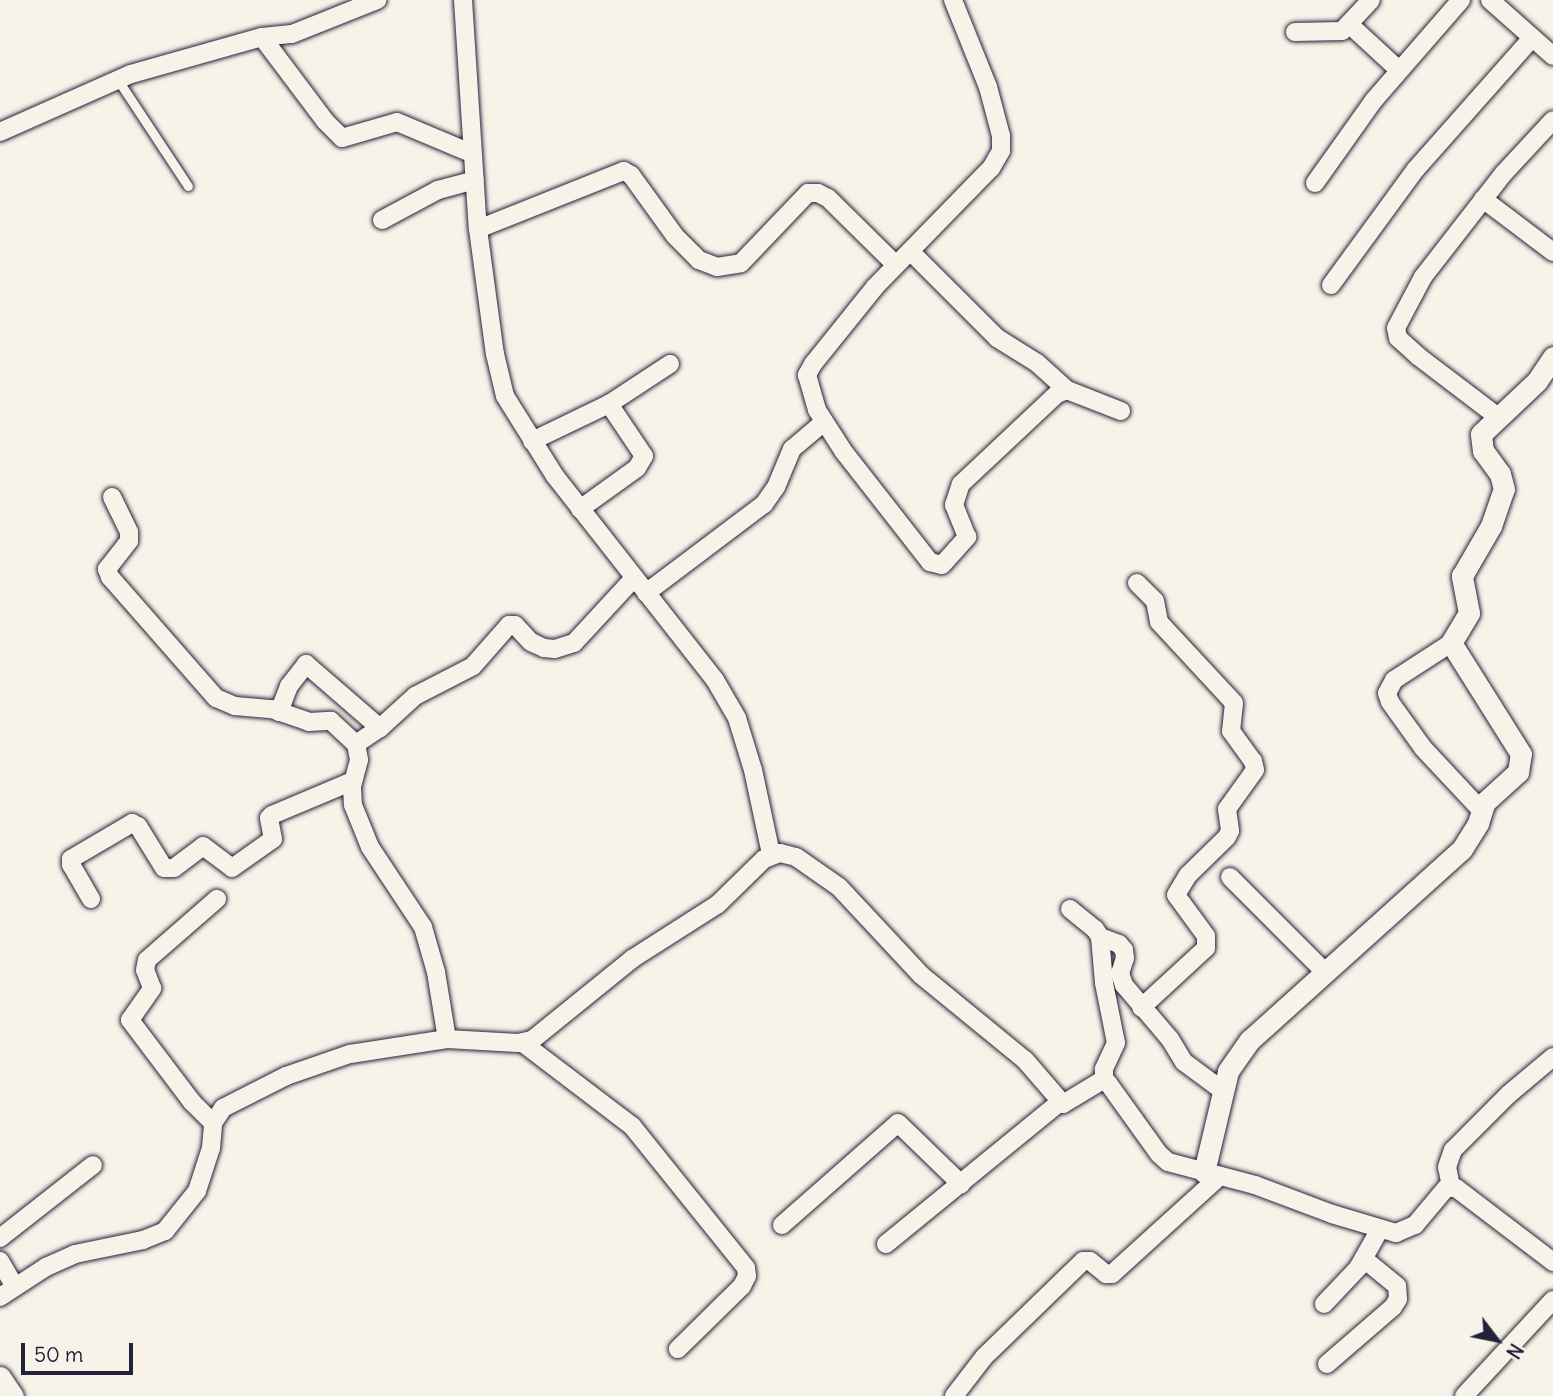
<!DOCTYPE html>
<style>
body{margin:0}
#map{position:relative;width:1553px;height:1396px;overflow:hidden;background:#f7f3e8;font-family:Delius,sans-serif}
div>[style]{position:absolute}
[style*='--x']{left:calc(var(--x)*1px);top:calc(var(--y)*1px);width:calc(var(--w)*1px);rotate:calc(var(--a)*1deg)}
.roads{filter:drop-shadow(0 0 2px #22223b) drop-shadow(0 0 2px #22223b)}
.service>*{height:9px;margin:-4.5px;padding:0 4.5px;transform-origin:4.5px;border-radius:4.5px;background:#f7f3e8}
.minor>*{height:18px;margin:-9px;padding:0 9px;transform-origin:9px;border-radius:9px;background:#f7f3e8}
.tertiary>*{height:21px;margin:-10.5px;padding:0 10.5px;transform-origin:10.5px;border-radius:10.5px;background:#f7f3e8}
span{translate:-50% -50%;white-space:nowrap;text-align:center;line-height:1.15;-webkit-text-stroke:7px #f7f3e8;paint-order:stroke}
.north{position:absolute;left:1462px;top:1305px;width:70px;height:70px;-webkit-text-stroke:5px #f7f3e8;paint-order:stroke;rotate:122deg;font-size:19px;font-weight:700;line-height:28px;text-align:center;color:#22223b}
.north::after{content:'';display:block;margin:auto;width:24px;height:32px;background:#22223b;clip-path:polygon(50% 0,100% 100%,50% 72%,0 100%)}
.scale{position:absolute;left:21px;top:1343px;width:112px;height:32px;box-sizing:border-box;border:4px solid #22223b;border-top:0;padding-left:9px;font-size:21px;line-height:24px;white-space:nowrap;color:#22223b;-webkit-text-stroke:5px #f7f3e8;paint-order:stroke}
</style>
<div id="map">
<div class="roads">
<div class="service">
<i style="--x:118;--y:80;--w:127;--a:56.6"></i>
</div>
<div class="minor">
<i style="--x:463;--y:0;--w:229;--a:86.3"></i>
<i style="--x:478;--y:229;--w:126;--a:82.3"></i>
<i style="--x:495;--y:354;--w:43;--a:76.6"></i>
<i style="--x:505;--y:396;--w:94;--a:58"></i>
<i style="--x:555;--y:476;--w:259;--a:51.9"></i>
<i style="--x:715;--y:680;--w:44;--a:59.9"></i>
<i style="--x:737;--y:718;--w:54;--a:72.9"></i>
<i style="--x:753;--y:770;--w:86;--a:77.9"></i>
<i style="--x:953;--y:0;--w:94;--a:68.1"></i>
<i style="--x:988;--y:87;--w:51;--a:75.1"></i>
<i style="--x:1001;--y:136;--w:15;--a:90"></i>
<i style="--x:1001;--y:151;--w:20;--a:120"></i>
<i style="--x:991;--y:168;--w:166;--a:134.3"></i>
<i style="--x:875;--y:287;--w:99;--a:128.8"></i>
<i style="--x:813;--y:364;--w:13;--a:119"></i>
<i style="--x:807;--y:375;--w:36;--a:74"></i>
<i style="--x:817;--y:410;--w:50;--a:57.3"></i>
<i style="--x:844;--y:452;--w:140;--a:52"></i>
<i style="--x:930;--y:562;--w:12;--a:14"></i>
<i style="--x:942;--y:565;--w:38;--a:-48"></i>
<i style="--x:967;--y:537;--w:35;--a:-112"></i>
<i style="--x:954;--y:505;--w:22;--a:-72"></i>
<i style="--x:961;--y:484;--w:132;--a:-43.2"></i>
<i style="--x:1057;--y:394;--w:11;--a:-22"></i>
<i style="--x:1067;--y:390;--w:58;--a:21.3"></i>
<i style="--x:1490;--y:0;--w:84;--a:41.6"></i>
<i style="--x:1350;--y:25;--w:67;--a:42.6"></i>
<i style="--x:1295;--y:32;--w:47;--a:-1.2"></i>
<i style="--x:1342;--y:31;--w:42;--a:-46.9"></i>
<i style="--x:262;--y:37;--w:105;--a:53.1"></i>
<i style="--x:325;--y:121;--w:24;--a:45"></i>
<i style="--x:342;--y:138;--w:57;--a:-16.2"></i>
<i style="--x:397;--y:122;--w:82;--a:22.8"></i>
<i style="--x:0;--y:132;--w:143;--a:-23.9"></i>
<i style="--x:131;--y:74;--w:136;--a:-15.8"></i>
<i style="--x:262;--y:37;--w:30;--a:-6"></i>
<i style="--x:292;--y:34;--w:92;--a:-21.8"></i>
<i style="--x:1315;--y:183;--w:102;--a:-54.6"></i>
<i style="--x:1374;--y:100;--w:133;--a:-49"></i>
<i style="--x:1483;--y:199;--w:88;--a:37.1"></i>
<i style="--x:382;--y:220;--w:64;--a:-28.2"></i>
<i style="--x:438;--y:190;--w:38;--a:-15"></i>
<i style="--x:478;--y:229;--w:157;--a:-21.7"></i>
<i style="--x:624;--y:171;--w:8;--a:30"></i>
<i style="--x:631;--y:175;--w:75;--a:54.2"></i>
<i style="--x:675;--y:236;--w:34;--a:45"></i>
<i style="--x:699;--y:260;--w:19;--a:21"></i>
<i style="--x:717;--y:267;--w:24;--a:-9"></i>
<i style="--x:741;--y:263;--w:97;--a:-46.3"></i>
<i style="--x:808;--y:193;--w:10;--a:0"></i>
<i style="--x:818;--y:193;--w:11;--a:27"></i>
<i style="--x:828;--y:198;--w:95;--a:44.6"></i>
<i style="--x:910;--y:251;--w:123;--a:45"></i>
<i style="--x:997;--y:338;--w:47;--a:32"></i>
<i style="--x:1037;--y:363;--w:40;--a:42"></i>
<i style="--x:1331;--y:285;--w:144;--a:-53.8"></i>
<i style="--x:1416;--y:169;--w:175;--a:-48.5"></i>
<i style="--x:1498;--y:417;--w:101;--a:-142.7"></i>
<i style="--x:1418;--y:356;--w:27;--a:-138"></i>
<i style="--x:1398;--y:338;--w:10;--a:-101"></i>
<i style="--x:1396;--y:328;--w:58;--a:-62.1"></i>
<i style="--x:1423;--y:277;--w:132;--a:-52.1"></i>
<i style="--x:1504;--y:173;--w:72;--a:-47.2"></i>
<i style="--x:532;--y:441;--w:85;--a:-25.7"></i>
<i style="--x:609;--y:404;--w:73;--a:-33.3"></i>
<i style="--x:112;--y:497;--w:39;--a:64"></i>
<i style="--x:129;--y:532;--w:9;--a:90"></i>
<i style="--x:129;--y:541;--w:36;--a:128"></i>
<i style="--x:107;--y:569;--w:9;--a:69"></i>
<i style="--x:110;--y:577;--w:161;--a:48.8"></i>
<i style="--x:216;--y:698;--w:21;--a:23"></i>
<i style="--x:235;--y:706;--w:37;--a:5"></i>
<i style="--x:272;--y:709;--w:39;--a:19"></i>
<i style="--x:309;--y:722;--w:22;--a:-3"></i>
<i style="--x:331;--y:721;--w:34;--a:43"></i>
<i style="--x:356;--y:744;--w:16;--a:79"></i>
<i style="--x:359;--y:760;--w:28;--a:105"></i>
<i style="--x:352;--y:787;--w:18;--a:87"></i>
<i style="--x:353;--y:805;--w:45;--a:68"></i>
<i style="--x:370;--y:847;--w:96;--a:56.5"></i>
<i style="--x:423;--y:927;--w:47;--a:73.9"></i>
<i style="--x:436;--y:972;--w:68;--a:80.7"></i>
<i style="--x:580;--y:509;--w:70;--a:-35.7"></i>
<i style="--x:637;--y:468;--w:14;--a:-60"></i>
<i style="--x:644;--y:456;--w:63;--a:-123.9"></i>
<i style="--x:1137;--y:583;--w:25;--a:45"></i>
<i style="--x:1155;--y:601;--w:21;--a:79"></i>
<i style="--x:1159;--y:622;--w:110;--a:47.2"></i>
<i style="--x:1234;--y:703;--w:28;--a:96"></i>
<i style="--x:1231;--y:731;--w:37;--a:54"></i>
<i style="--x:1253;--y:761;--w:9;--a:77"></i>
<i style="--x:1255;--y:770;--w:48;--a:125.7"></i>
<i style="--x:1227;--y:809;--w:22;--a:82"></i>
<i style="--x:1230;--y:831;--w:7;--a:117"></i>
<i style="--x:1227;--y:837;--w:54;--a:135.7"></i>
<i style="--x:1188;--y:875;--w:23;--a:121"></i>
<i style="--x:1176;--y:895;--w:51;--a:53.8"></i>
<i style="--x:1206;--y:936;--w:12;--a:90"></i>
<i style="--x:1206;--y:948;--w:88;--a:137.3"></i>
<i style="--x:646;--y:593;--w:148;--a:-37"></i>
<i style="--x:764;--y:504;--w:21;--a:-55"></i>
<i style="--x:776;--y:487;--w:41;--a:-67.2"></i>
<i style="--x:792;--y:449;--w:42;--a:-40.2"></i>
<i style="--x:1451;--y:643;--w:68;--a:147"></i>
<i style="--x:1394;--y:680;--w:15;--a:118"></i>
<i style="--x:1387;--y:693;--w:9;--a:72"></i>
<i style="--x:1390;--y:702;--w:57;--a:54.3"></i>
<i style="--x:1423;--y:748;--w:85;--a:46.9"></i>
<i style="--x:279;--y:712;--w:28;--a:-69"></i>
<i style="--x:289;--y:686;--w:28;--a:-52"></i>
<i style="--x:306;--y:664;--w:98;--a:40.9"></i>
<i style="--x:356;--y:744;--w:29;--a:-34"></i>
<i style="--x:380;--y:728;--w:47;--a:-42.4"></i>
<i style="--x:415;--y:696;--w:65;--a:-27.3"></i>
<i style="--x:473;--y:666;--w:55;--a:-48.7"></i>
<i style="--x:509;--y:625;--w:6;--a:0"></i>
<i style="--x:515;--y:625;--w:23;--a:47"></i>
<i style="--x:531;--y:642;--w:14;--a:25"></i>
<i style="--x:544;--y:648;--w:11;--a:5"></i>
<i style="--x:555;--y:649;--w:20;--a:-18"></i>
<i style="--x:574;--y:643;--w:87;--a:-47.3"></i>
<i style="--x:1230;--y:877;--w:136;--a:45"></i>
<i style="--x:91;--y:899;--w:39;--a:-120"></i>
<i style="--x:71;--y:865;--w:6;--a:-90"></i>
<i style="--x:71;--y:859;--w:71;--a:-30.5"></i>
<i style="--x:132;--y:823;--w:7;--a:27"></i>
<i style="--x:138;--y:826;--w:49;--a:58.2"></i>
<i style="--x:164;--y:868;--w:10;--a:0"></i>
<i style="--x:174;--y:868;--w:36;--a:-37"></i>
<i style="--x:203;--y:846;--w:36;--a:37"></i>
<i style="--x:232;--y:868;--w:50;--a:-35.3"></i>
<i style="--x:273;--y:839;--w:21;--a:-101"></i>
<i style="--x:269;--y:818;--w:4;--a:-45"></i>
<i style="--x:272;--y:815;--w:88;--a:-22.8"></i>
<i style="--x:1070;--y:909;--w:32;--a:39"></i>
<i style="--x:1095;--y:929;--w:9;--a:58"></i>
<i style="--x:1100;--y:937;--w:46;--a:85"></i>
<i style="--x:1104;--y:983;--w:61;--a:78.7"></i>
<i style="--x:1116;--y:1043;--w:29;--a:115"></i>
<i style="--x:1104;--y:1069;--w:13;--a:90"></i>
<i style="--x:1100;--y:937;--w:20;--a:20"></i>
<i style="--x:1119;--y:944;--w:8;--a:50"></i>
<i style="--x:1124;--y:950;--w:8;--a:83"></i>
<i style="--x:1125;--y:958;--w:16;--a:108"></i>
<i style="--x:1120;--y:973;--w:13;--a:72"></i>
<i style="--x:1124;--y:985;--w:71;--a:49.6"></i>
<i style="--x:1170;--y:1039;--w:27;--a:59"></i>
<i style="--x:1184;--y:1062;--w:47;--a:36.4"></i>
<i style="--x:523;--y:1043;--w:137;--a:37.3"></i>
<i style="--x:632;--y:1126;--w:182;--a:51.2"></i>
<i style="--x:746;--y:1268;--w:8;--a:83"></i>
<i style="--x:747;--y:1276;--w:11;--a:117"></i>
<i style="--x:742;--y:1286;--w:90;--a:135.5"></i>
<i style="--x:213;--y:1123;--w:30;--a:-135"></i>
<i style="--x:192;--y:1102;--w:103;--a:-127.1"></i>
<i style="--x:130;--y:1020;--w:39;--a:-55"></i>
<i style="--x:152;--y:988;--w:19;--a:-111"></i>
<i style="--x:145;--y:970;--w:10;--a:-79"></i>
<i style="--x:147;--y:960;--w:93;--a:-41.1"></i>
<i style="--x:1451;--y:1187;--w:20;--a:-101"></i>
<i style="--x:1447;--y:1167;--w:18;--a:-71"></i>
<i style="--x:1453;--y:1150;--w:79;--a:-45"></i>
<i style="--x:1509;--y:1094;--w:57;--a:-40.1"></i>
<i style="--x:782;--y:1225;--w:154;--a:-41.3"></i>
<i style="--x:898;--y:1123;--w:88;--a:44.1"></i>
<i style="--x:0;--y:1238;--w:118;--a:-38.1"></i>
<i style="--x:886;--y:1244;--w:225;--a:-39.2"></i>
<i style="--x:0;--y:1261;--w:30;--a:60"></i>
<i style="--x:0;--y:1297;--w:55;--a:-33.1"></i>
<i style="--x:46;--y:1267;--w:32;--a:-24"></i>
<i style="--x:75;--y:1254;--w:69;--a:-11.6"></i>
<i style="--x:143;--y:1240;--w:24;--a:-22"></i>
<i style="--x:165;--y:1231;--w:51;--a:-51.3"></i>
<i style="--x:197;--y:1191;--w:45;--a:-72"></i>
<i style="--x:211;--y:1148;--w:25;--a:-85"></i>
<i style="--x:213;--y:1123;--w:18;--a:-56"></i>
<i style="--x:223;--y:1108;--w:71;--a:-26.9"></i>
<i style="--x:286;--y:1076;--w:68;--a:-19"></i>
<i style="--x:350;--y:1054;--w:98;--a:-8.8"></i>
<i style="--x:447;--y:1039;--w:71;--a:3.2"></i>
<i style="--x:518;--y:1043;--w:14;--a:-12"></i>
<i style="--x:532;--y:1040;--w:129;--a:-39"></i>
<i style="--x:632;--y:959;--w:102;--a:-32.6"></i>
<i style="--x:718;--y:904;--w:64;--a:-44.4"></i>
<i style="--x:764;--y:859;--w:17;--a:-21"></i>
<i style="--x:780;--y:853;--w:16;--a:14"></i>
<i style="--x:796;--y:857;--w:52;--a:34.9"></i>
<i style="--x:839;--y:887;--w:120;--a:47"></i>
<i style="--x:921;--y:975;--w:134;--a:39.3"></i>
<i style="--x:1025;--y:1060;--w:58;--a:49.2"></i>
<i style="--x:1063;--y:1104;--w:44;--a:-31.2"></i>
<i style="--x:1101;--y:1081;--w:7;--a:16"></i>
<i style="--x:1108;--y:1083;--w:87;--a:54.3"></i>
<i style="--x:1159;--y:1154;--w:12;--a:42"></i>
<i style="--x:1168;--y:1162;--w:90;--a:14.8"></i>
<i style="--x:1255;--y:1185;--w:82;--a:20.6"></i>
<i style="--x:1332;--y:1214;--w:67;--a:16.5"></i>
<i style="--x:1396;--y:1233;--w:21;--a:-23"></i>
<i style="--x:1415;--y:1225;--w:48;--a:-50"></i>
<i style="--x:1446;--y:1188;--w:10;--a:0"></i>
<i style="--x:1456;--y:1188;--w:122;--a:37.3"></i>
<i style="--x:1324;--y:1304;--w:50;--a:-46.6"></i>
<i style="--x:1358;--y:1268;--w:45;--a:-60.6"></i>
<i style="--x:1327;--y:1364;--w:87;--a:-40.8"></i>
<i style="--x:1393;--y:1307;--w:9;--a:-58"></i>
<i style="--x:1398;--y:1299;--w:13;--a:-94"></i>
<i style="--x:1397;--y:1286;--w:43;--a:-140.7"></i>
<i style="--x:954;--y:1396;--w:49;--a:-52.4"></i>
<i style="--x:984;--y:1357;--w:138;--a:-44.1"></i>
<i style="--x:1083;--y:1261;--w:7;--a:0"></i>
<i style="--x:1090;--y:1261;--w:21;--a:39"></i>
<i style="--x:1106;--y:1274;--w:6;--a:0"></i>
<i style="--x:1112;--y:1274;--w:146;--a:-42.2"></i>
<i style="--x:1464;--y:1396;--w:131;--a:-47.2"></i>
</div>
<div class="tertiary">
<i style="--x:1204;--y:1172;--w:104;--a:-76.6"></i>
<i style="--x:1228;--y:1071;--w:38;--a:-55"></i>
<i style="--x:1250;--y:1040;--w:285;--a:-42"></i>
<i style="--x:1462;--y:849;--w:31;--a:-58"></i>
<i style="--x:1478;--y:823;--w:22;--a:-72"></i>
<i style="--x:1485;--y:802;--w:45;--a:-42.3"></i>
<i style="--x:1518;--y:772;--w:18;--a:-81"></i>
<i style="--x:1521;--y:754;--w:131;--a:-122.2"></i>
<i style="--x:1451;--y:643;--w:35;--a:-59"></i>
<i style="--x:1469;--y:613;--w:38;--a:-101"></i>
<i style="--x:1462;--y:576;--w:58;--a:-59.9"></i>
<i style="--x:1491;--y:526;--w:39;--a:-71"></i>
<i style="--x:1504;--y:489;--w:16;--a:-105"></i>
<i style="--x:1500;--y:474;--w:29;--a:-126"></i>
<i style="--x:1483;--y:451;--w:17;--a:-97"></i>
<i style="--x:1481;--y:434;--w:77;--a:-43.4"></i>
<i style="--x:1537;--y:381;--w:29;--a:-56"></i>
<i style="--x:0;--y:1377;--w:23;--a:56"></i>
</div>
</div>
<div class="north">N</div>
<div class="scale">50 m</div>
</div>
